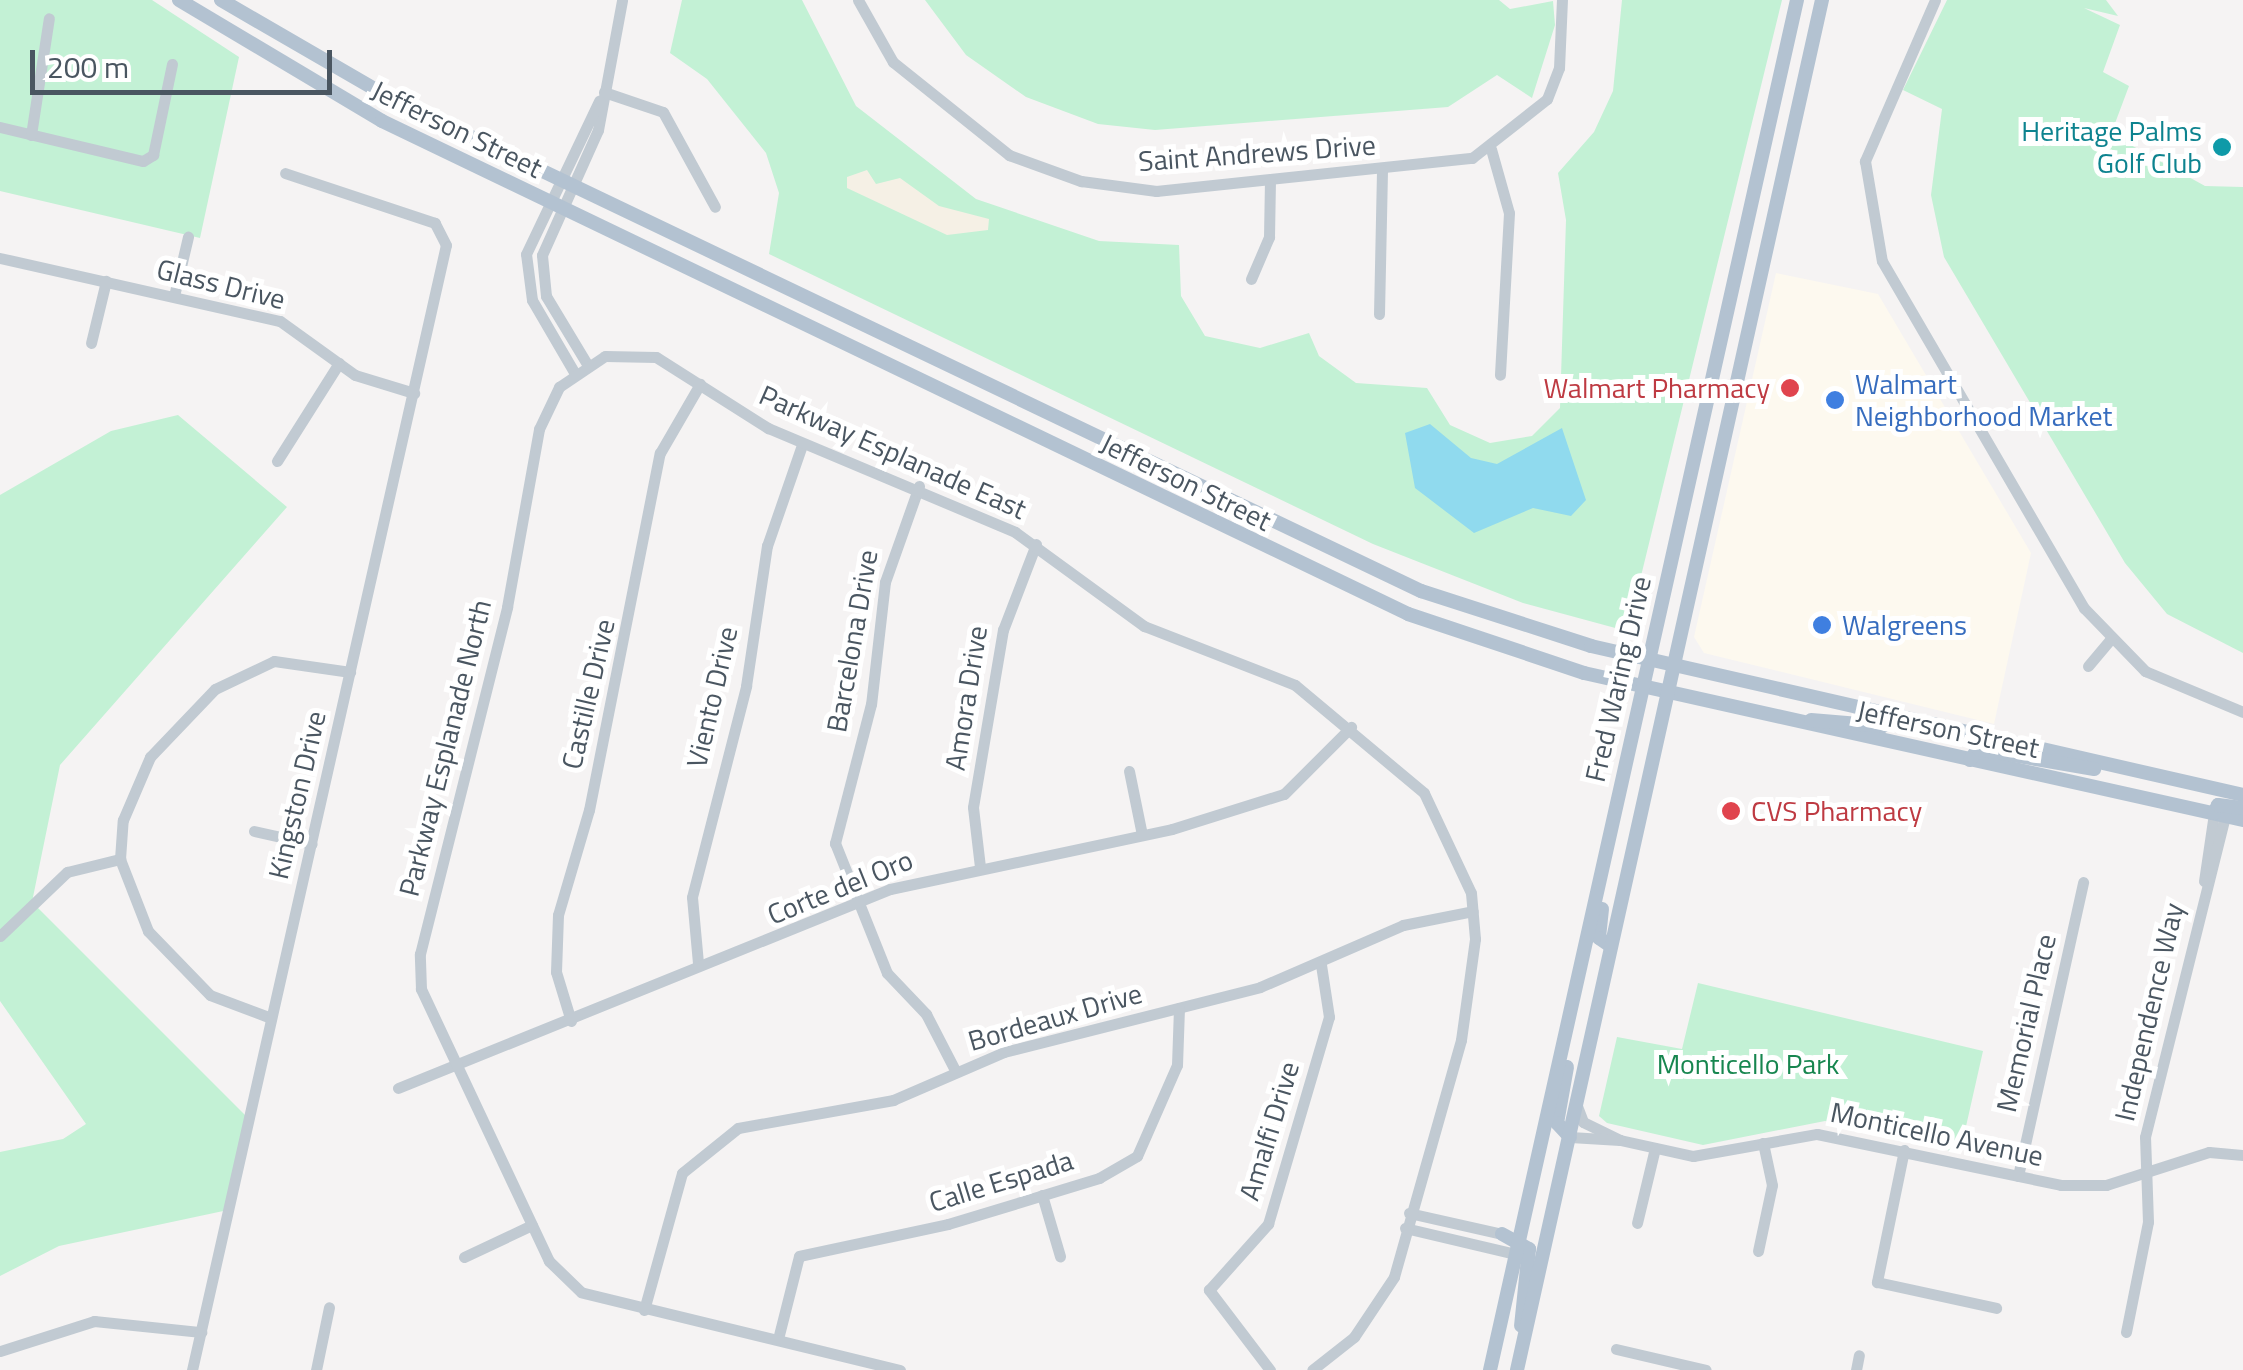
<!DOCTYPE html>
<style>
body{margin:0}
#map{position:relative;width:2243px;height:1370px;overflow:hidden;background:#f5f3f3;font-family:"Titillium Web",sans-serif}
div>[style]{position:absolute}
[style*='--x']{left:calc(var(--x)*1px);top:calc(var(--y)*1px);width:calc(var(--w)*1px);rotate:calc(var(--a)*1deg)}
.commercial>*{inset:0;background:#fdf9ef}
.green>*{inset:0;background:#c3f1d5}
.sand>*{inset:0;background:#f5f0e5}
.water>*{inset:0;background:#90daee}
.minor>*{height:11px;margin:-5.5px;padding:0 5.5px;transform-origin:5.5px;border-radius:5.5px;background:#c1cad2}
.major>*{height:14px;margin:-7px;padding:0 7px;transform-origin:7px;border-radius:7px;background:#b3c2d1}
.dots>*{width:28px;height:28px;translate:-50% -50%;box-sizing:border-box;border:5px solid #fff;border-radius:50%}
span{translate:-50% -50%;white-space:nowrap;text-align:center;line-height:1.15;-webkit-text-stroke:10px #fff;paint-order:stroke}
.street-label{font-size:28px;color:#4a5661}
.culture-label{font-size:28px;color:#0d838f}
.right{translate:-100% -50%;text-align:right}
.shop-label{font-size:28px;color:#366cbe}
.left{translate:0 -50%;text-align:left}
.health-label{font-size:28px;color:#be3a42}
.park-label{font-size:28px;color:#17864f}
.scale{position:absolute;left:30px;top:50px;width:302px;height:45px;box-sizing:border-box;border:5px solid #4a5661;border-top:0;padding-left:12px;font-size:30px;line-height:35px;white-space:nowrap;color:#4a5661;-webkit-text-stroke:8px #fff;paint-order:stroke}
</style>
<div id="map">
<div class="commercial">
<i style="clip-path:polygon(1776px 273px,1878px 294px,2031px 553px,1994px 724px,1704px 653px,1694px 637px)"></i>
</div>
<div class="green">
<i style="clip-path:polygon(0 0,152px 0,239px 57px,200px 238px,0 191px)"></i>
<i style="clip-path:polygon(682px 0,802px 0,856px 106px,976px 199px,1099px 241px,1179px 245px,1181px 296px,1205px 336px,1260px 348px,1309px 333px,1319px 356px,1356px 383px,1427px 388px,1450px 425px,1490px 443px,1532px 436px,1560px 408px,1566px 220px,1558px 173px,1594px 132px,1613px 91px,1622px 0,1782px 0,1630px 621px,1619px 629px,1523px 603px,1373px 544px,769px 254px,779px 193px,766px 153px,707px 79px,670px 53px)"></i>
<i style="clip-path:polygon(925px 0,1499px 0,1510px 9px,1553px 1px,1555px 25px,1532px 98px,1497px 75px,1448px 107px,1155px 130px,1098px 124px,1026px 97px,966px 55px)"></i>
<i style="clip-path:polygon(1947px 0,2106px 0,2118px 16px,2084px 8px,2120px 25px,2103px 72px,2129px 86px,2111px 134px,2205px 186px,2243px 187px,2243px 653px,2167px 614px,2125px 563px,1944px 257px,1931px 195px,1942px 109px,1903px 90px)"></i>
<i style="clip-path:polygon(178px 415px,287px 507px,60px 765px,32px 902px,249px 1119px,228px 1210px,59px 1246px,0 1276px,0 1152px,63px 1139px,86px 1124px,0 1001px,0 495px,111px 431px)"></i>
<i style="clip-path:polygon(1698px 983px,1983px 1051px,1960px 1153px,1825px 1121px,1703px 1145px,1607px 1123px,1599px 1116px,1617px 1037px,1682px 1049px)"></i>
</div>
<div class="sand">
<i style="clip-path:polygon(867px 170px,876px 184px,900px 178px,939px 206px,989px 219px,988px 230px,947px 235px,847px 188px,847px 177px)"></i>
</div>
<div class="water">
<i style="clip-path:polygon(1430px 424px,1471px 458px,1497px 464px,1562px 428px,1586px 500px,1571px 516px,1533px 508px,1474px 533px,1415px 488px,1405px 433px)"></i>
</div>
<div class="minor">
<i style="--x:858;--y:0;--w:71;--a:60.6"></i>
<i style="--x:893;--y:62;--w:149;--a:38.7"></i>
<i style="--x:1009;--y:155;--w:77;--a:19.9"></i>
<i style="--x:1081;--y:181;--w:76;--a:7.6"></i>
<i style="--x:1156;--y:191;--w:318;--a:-6"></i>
<i style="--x:1472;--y:158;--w:95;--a:-38.2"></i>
<i style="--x:1547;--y:99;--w:33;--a:-69"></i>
<i style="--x:1559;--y:68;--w:68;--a:-87.5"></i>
<i style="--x:1935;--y:0;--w:176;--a:113.5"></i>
<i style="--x:1865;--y:161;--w:101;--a:80.4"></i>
<i style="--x:1882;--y:261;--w:402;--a:59.8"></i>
<i style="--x:2084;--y:608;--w:88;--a:45.9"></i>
<i style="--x:2145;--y:671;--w:106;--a:22.7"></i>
<i style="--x:604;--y:92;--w:62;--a:18.7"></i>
<i style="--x:663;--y:112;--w:108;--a:61.3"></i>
<i style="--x:0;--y:127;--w:147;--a:13.4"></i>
<i style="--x:143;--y:161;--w:12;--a:-31"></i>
<i style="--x:153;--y:155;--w:93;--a:-78.2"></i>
<i style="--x:31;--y:135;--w:118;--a:-81.3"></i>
<i style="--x:1491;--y:149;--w:66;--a:74.3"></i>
<i style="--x:1509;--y:213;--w:162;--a:93.2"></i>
<i style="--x:0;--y:258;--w:287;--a:12.7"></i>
<i style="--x:280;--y:321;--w:92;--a:35.8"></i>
<i style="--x:355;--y:375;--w:62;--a:17"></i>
<i style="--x:1251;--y:279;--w:46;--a:-66.8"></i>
<i style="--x:1269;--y:237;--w:57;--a:-89"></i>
<i style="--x:174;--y:296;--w:61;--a:-76.7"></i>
<i style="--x:1379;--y:314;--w:144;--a:-88.8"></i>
<i style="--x:91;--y:343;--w:64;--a:-76.4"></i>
<i style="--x:587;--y:364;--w:79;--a:-121.1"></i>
<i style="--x:546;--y:296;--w:41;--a:-95.6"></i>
<i style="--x:542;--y:255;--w:137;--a:-65.9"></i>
<i style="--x:598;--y:130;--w:132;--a:-79.5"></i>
<i style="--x:574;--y:372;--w:83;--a:-120.3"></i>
<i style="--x:532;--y:300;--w:46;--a:-97.4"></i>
<i style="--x:526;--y:254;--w:170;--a:-64.5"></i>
<i style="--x:277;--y:461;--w:116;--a:-57.7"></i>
<i style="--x:919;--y:486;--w:102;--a:109.5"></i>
<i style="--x:885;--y:582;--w:123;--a:96.5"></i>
<i style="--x:871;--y:704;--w:144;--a:104.5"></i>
<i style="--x:835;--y:843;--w:140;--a:68.2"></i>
<i style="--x:887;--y:973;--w:57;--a:46.4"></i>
<i style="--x:926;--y:1014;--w:65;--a:62.7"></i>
<i style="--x:2088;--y:666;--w:35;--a:-50"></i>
<i style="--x:1129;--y:771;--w:65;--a:78.5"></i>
<i style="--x:254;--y:831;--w:59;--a:12.6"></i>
<i style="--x:980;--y:867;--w:60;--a:-96.7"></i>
<i style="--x:973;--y:807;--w:180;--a:-80.4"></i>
<i style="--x:1003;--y:630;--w:92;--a:-69"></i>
<i style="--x:2204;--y:881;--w:69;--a:-81.6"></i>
<i style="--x:0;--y:936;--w:93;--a:-43.7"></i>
<i style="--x:67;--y:872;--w:55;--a:-13.8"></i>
<i style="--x:698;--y:963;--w:66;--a:-95.2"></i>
<i style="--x:692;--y:897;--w:218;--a:-75.6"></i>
<i style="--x:746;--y:686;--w:142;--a:-81.5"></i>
<i style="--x:767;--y:546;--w:107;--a:-70.9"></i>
<i style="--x:271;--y:1018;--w:65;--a:-159.3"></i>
<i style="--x:210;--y:995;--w:89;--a:-134.1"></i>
<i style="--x:148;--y:931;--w:77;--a:-111.3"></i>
<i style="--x:120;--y:859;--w:39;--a:-86"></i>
<i style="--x:123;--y:820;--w:69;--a:-66.8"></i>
<i style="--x:150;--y:757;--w:94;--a:-46.3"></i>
<i style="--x:215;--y:689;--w:65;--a:-25.4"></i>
<i style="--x:274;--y:661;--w:77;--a:8.2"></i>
<i style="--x:571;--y:1021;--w:51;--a:-107"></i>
<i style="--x:556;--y:972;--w:57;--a:-88"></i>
<i style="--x:558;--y:915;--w:109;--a:-73.6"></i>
<i style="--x:589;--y:810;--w:364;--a:-78.8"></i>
<i style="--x:660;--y:453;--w:80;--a:-59.9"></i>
<i style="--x:398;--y:1088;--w:531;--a:-22.02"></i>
<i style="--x:890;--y:889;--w:288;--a:-12"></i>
<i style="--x:1172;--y:829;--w:117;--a:-17.4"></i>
<i style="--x:1284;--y:794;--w:95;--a:-45"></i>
<i style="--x:1577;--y:1106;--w:17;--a:69"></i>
<i style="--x:1583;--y:1122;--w:41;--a:25.9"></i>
<i style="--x:1620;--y:1140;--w:75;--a:12.4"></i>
<i style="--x:1693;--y:1156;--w:126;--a:-10.1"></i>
<i style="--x:1817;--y:1134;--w:249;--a:11.8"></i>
<i style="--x:2061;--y:1185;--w:45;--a:0"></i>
<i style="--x:2106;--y:1185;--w:108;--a:-17.8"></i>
<i style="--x:2209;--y:1152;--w:34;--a:5"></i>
<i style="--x:1570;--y:1137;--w:50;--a:3.4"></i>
<i style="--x:1904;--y:1150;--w:135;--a:101.6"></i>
<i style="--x:1877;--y:1282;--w:122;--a:12.3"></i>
<i style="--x:2018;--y:1176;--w:301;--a:-77.5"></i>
<i style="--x:1042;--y:1195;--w:64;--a:73.6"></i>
<i style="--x:1409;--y:1213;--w:95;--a:12.7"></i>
<i style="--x:1637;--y:1223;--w:77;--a:-76.5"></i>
<i style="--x:1405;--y:1228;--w:114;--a:13.2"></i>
<i style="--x:1758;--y:1251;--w:67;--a:-78"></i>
<i style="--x:1772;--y:1185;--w:43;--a:-102.1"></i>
<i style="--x:464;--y:1257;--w:75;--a:-25.2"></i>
<i style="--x:644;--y:1310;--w:142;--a:-74.5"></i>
<i style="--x:682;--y:1173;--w:72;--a:-38.8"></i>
<i style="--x:738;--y:1128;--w:158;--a:-10.2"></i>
<i style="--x:893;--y:1100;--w:121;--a:-23.4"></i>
<i style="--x:1004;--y:1052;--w:264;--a:-14.2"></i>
<i style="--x:1260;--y:987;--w:156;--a:-23.4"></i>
<i style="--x:1403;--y:925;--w:71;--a:-11.3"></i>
<i style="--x:2126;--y:1332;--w:112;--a:-78.7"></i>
<i style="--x:2148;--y:1222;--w:85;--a:-92"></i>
<i style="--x:2145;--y:1137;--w:331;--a:-76"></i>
<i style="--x:779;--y:1335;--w:81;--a:-75.8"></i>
<i style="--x:799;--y:1256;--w:152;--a:-12.1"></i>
<i style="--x:948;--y:1224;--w:158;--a:-16.9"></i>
<i style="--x:1099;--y:1178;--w:44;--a:-30.1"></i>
<i style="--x:1137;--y:1156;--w:99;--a:-66.3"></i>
<i style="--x:1177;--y:1065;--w:57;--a:-88"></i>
<i style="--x:1616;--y:1349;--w:92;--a:13.1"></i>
<i style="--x:0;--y:1351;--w:99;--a:-17.7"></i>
<i style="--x:94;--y:1321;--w:108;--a:5.9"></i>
<i style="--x:192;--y:1370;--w:1153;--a:-77.28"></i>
<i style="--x:446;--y:245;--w:25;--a:-117"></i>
<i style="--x:435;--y:223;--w:158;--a:-161.6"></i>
<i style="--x:316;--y:1370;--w:64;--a:-78.3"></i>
<i style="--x:900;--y:1370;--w:328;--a:-166.3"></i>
<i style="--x:581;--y:1292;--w:45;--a:-135.9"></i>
<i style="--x:549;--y:1261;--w:301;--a:-115.2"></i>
<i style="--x:421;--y:989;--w:35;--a:-92"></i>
<i style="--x:420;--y:954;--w:358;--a:-75.9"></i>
<i style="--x:507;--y:607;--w:181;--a:-79.8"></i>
<i style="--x:539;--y:429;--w:47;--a:-64.5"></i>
<i style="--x:559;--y:387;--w:55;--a:-34"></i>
<i style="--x:605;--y:356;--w:51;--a:1.1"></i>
<i style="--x:656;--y:357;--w:133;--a:32.4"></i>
<i style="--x:768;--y:428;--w:268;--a:22.8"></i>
<i style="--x:1015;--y:532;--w:160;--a:36.1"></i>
<i style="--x:1144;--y:626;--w:162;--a:21.3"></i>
<i style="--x:1295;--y:685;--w:168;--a:39.9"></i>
<i style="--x:1424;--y:793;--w:110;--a:64.8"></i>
<i style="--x:1471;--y:893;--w:46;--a:85"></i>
<i style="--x:1475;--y:939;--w:102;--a:97.9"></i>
<i style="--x:1461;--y:1040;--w:246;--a:105.8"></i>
<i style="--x:1394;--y:1277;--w:72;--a:123.7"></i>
<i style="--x:1354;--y:1337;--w:53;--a:141.8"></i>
<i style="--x:1270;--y:1370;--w:101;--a:-127.3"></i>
<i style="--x:1209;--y:1290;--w:89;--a:-48.2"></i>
<i style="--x:1268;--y:1224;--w:216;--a:-73.6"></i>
<i style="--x:1329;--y:1017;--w:53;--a:-98.7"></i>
<i style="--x:1856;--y:1370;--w:15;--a:-79"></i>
</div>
<div class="major">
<i style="--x:179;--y:0;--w:236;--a:30.8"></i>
<i style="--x:382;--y:121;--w:1138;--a:25.66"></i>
<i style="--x:1408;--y:614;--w:186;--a:18.5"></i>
<i style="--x:1584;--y:673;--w:675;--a:12.57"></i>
<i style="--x:221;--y:0;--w:195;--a:30.1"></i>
<i style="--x:390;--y:98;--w:1143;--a:25.56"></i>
<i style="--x:1421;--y:591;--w:179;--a:17.9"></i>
<i style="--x:1591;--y:646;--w:669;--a:12.87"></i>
<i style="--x:1811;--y:720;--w:72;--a:4.8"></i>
<i style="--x:1883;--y:726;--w:13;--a:-67"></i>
<i style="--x:1970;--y:760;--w:14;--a:-54"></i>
<i style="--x:1978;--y:749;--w:118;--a:9.8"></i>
<i style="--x:2214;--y:813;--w:9;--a:-63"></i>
<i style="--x:2218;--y:805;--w:25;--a:7"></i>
<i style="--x:1602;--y:909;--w:29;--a:96"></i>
<i style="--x:1599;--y:938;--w:14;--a:34"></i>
<i style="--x:1567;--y:1067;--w:57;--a:100.1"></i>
<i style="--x:1557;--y:1123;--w:19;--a:47"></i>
<i style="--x:1502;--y:1234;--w:31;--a:29"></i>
<i style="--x:1529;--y:1249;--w:77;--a:95.9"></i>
<i style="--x:1490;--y:1370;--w:1404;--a:-77.37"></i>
<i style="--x:1517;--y:1370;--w:1404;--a:-77.45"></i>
</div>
<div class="dots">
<i style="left:2222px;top:147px;background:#0f9aa8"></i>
<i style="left:1790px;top:388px;background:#e0444e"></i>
<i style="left:1835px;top:400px;background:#3f7fe0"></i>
<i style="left:1822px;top:625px;background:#3f7fe0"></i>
<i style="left:1731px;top:811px;background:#e0444e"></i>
</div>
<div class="street-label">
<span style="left:457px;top:129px;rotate:26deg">Jefferson Street</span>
<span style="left:1257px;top:153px;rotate:-4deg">Saint Andrews Drive</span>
<span style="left:221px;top:284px;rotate:14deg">Glass Drive</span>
<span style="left:893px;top:452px;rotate:24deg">Parkway Esplanade East</span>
<span style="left:1186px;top:482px;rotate:26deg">Jefferson Street</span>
<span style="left:852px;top:641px;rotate:-80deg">Barcelona Drive</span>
<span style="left:1618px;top:679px;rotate:-77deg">Fred Waring Drive</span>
<span style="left:588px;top:694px;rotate:-77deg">Castille Drive</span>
<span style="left:712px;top:697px;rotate:-77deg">Viento Drive</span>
<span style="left:966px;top:698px;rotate:-81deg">Amora Drive</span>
<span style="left:1948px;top:729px;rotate:12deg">Jefferson Street</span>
<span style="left:445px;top:748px;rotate:-76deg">Parkway Esplanade North</span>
<span style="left:297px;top:795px;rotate:-77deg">Kingston Drive</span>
<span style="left:840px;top:887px;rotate:-22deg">Corte del Oro</span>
<span style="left:2149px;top:1012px;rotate:-77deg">Independence Way</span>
<span style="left:1055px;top:1017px;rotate:-16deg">Bordeaux Drive</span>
<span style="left:2026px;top:1023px;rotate:-77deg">Memorial Place</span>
<span style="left:1269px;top:1131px;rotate:-73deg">Amalfi Drive</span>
<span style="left:1937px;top:1134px;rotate:12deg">Monticello Avenue</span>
<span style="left:1001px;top:1181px;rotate:-17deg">Calle Espada</span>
</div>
<div class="culture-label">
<span class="right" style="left:2202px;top:147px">Heritage Palms<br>Golf Club</span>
</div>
<div class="shop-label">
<span class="left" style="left:1855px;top:400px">Walmart<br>Neighborhood Market</span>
<span class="left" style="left:1842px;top:625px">Walgreens</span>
</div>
<div class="health-label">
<span class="right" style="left:1770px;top:388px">Walmart Pharmacy</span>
<span class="left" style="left:1751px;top:811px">CVS Pharmacy</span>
</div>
<div class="park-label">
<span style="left:1748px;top:1064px">Monticello Park</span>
</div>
<div class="scale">200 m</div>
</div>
